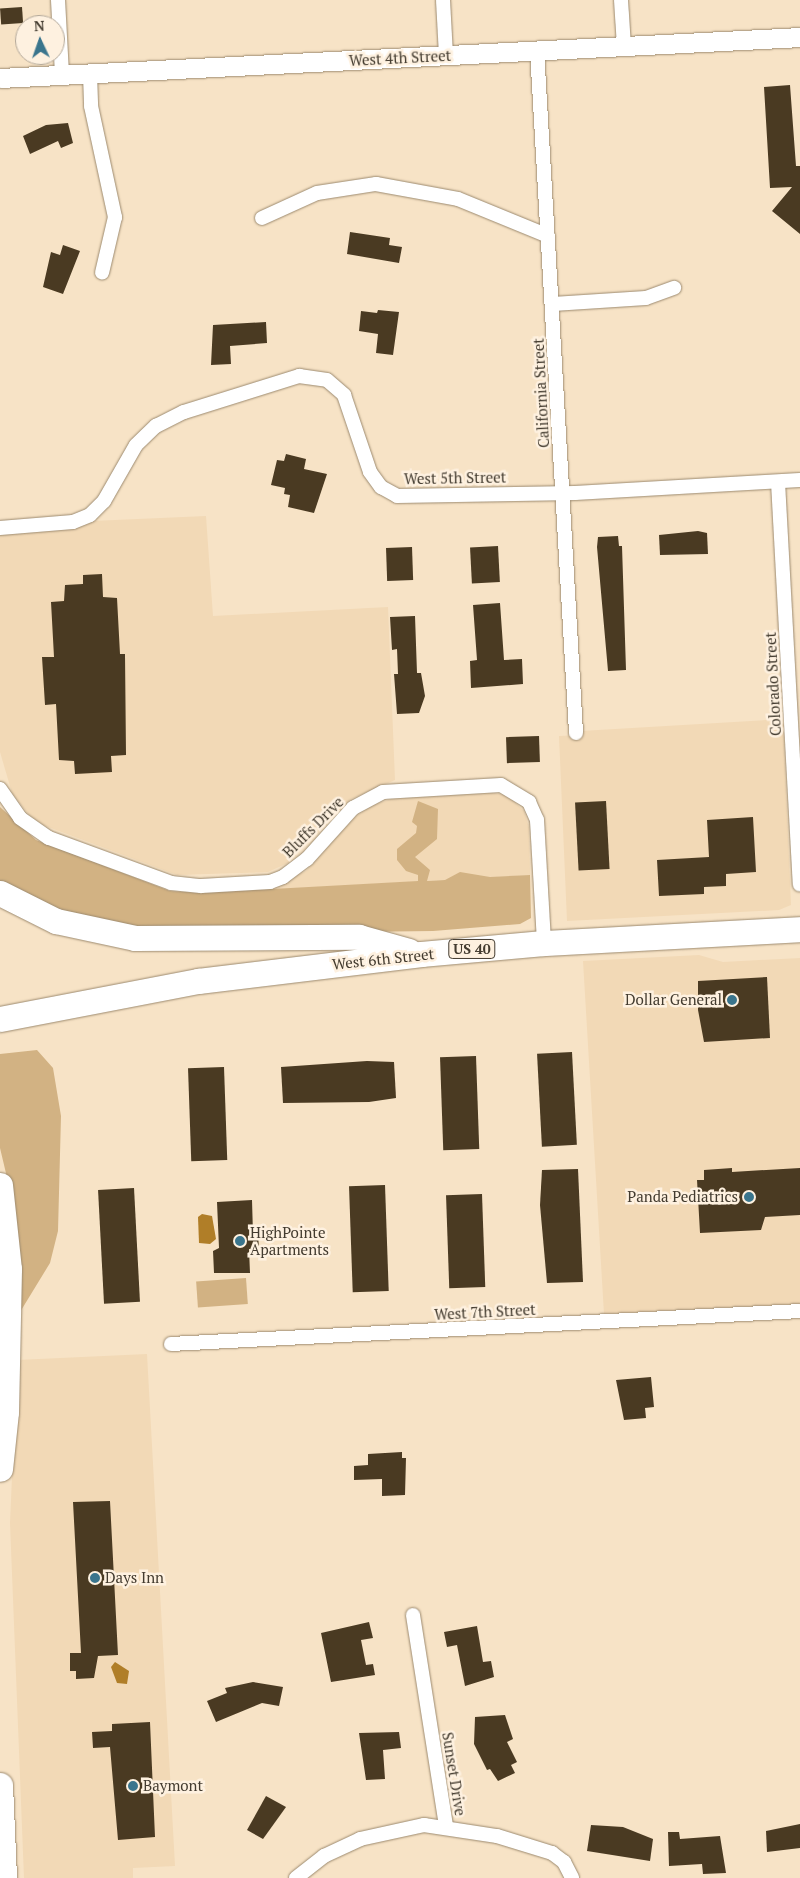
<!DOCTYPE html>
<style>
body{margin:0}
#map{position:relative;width:800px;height:1878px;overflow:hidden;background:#f7e3c6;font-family:"PT Serif",serif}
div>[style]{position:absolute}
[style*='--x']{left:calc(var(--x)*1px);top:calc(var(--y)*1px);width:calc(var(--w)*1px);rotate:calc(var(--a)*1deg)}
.built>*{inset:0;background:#f2d9b6}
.green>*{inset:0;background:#d2b283;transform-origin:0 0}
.water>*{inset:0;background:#b07e28}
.building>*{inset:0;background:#4a3a22;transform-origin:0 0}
.roads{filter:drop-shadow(0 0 1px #9c8a6f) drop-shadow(0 0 1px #9c8a6f)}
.street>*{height:14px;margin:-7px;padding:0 7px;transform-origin:7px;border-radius:7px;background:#fff}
.secondary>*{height:19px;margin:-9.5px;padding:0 9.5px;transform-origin:9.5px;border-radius:9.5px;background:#fff}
.highway>*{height:25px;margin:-12.5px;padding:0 12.5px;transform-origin:12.5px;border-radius:12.5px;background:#fff}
.dots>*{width:14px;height:14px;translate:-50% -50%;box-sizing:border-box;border:2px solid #fef1e0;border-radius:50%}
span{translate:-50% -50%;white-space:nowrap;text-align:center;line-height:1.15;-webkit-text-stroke:5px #fef1e0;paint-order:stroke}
.shield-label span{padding:1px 4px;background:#fef1e0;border:1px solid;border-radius:4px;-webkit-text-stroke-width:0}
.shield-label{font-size:14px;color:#433b2f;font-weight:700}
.street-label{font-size:15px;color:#433b2f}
.poi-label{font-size:15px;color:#433b2f}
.right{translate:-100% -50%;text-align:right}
.left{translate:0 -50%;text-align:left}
.north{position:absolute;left:15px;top:15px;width:50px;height:50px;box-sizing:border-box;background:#fef1e0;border:1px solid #b3a899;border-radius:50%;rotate:357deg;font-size:14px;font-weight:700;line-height:20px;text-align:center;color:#433b2f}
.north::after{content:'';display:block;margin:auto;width:18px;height:22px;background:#3a758d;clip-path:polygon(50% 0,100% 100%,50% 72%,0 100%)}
</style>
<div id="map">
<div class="built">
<i style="clip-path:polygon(206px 516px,213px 616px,388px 607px,395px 780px,351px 799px,290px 862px,268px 872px,177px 875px,43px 825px,29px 815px,12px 793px,0 752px,0 534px,92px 521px)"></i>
<i style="clip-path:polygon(783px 719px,791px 905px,779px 910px,567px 921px,559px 736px,581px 735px,581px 731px)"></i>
<i style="clip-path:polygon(485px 792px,507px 795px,524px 811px,529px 827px,530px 875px,265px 890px,306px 871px,354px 818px,372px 805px,395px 798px)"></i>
<i style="clip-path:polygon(699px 955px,723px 962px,800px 958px,800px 1304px,604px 1314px,583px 961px)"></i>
<i style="clip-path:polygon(147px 1354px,175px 1866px,133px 1868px,133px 1878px,24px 1878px,10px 1523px,17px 1360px)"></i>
</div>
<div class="green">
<i style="clip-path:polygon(418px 801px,438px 809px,437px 839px,415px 857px,430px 870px,427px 881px,445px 880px,460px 872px,490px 877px,530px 875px,531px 918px,520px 924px,433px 931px,184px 934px,68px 914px,0 881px,0 807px,36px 840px,170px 891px,202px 893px,418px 881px,418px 875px,406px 871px,397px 860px,397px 849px,416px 833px,417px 826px,412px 822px)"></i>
<i style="clip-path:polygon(37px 1050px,53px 1068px,61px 1116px,58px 1231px,50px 1263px,17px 1317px,14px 1207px,0 1148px,0 1054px)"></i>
<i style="left:246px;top:1278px;width:26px;height:50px;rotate:86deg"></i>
</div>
<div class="water">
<i style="clip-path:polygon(202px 1214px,212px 1216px,216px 1239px,210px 1244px,199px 1243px,198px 1217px)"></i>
<i style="clip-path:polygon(115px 1662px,129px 1671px,127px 1684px,117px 1683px,111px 1667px)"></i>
</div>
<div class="building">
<i style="left:22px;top:7px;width:16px;height:22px;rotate:86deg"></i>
<i style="clip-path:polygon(790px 85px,796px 166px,800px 166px,800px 234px,772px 211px,792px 187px,770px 188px,764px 87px)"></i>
<i style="clip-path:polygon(68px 123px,73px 143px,61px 148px,58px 141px,30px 154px,23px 136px,46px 125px)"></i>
<i style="clip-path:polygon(350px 232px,390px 238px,389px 245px,402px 247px,399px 263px,347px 254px)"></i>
<i style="clip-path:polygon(63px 245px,80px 251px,63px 294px,43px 287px,51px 252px,60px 255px)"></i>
<i style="clip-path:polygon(378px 310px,399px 312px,393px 355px,376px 353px,378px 334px,359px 331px,361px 311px,377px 313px)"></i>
<i style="clip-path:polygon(266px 322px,267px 343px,230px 346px,231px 364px,211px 365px,213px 325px)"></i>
<i style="clip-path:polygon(286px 454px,306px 459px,304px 469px,327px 474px,314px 513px,288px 507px,290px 495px,284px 494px,285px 488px,271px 485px,277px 460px,284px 461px)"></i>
<i style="clip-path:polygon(698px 531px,707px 533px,708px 554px,660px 555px,659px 535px)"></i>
<i style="clip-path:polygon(618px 536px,619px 546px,622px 546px,626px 670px,608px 671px,597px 547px,598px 537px)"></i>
<i style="left:498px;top:546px;width:36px;height:28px;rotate:87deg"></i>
<i style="left:412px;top:547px;width:33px;height:26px;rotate:88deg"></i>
<i style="clip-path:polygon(102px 574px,103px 597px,117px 598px,120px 654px,125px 654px,126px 755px,111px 756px,112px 772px,75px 774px,74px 761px,59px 760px,56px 704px,45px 705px,42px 657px,54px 657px,51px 602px,64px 601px,65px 585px,83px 584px,83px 575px)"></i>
<i style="clip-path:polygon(500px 603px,504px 660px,522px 659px,523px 684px,471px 688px,470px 661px,477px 660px,473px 605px)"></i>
<i style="clip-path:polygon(415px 616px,417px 673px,421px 673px,425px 696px,419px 713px,397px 714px,394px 674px,398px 674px,397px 649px,392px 650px,390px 617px)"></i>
<i style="left:539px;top:736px;width:26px;height:33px;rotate:88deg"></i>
<i style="left:606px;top:801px;width:68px;height:31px;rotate:87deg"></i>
<i style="clip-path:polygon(753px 817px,756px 872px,726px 874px,726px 886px,704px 887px,704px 894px,659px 896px,657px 860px,709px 857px,707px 820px)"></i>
<i style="clip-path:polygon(767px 977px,770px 1038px,704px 1042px,698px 1010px,698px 981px)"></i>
<i style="left:572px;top:1052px;width:93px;height:35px;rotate:87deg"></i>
<i style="left:476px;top:1056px;width:93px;height:36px;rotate:88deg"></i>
<i style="clip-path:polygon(367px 1061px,394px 1062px,396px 1098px,369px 1102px,283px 1103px,281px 1067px)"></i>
<i style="left:224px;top:1067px;width:93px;height:36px;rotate:88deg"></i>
<i style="clip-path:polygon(732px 1168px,732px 1172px,800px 1168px,800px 1215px,765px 1217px,761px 1230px,700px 1233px,697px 1180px,704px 1180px,704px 1170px)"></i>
<i style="clip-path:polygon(578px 1169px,583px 1282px,547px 1283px,540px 1205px,542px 1170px)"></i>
<i style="left:385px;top:1185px;width:106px;height:36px;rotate:88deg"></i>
<i style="left:134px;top:1188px;width:114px;height:36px;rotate:87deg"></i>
<i style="left:482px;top:1194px;width:93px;height:36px;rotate:88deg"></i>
<i style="clip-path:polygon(252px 1200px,253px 1234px,258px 1234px,259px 1249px,249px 1249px,250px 1273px,214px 1273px,213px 1251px,219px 1248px,217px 1202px)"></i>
<i style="clip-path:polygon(651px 1377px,654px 1407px,645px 1408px,646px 1418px,624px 1420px,616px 1380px)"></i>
<i style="clip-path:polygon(402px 1452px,402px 1458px,406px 1458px,405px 1495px,382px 1496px,382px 1479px,354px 1480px,354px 1466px,368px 1465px,368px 1454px)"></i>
<i style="clip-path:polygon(110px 1501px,118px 1655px,98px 1656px,94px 1678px,76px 1679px,76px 1671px,70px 1671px,70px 1653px,81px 1653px,73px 1502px)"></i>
<i style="clip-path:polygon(369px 1622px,373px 1638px,361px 1640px,366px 1665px,373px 1664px,375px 1675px,331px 1682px,321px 1633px)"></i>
<i style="clip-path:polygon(477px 1626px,483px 1662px,491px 1661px,494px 1677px,465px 1686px,457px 1645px,447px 1647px,444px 1632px)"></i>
<i style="clip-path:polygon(253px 1682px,283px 1687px,279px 1706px,262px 1703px,216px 1722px,207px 1701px,227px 1693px,225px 1688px)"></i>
<i style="clip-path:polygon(505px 1715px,513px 1739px,507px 1742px,517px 1762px,511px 1765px,515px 1773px,498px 1781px,490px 1769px,487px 1770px,474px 1744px,475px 1717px)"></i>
<i style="clip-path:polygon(150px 1722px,155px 1837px,118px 1840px,110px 1747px,93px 1748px,92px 1732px,112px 1731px,112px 1724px)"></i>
<i style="clip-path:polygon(399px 1732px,401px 1748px,383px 1750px,385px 1779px,366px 1780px,359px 1733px)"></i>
<i style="clip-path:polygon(266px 1796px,286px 1807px,263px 1839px,247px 1830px)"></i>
<i style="clip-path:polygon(800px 1824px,800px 1848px,767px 1852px,766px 1831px)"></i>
<i style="clip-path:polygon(591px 1825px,623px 1827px,653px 1839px,650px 1861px,587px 1851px)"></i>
<i style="clip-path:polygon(668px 1832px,679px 1832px,680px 1839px,720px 1836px,726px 1873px,703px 1874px,702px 1864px,669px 1866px)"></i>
</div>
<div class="roads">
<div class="street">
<i style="--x:58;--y:0;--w:75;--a:86.9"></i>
<i style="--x:443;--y:0;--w:55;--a:86.9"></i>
<i style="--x:621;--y:0;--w:46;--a:86.3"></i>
<i style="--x:537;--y:50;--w:684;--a:86.73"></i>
<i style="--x:90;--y:74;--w:32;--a:88"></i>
<i style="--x:91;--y:106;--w:114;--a:77.8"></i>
<i style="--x:115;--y:217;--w:57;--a:103.1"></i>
<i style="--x:262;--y:218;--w:60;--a:-24.4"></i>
<i style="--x:317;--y:193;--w:60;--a:-8.7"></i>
<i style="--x:376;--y:184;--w:83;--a:10.4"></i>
<i style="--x:458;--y:199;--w:97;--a:22.3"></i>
<i style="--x:553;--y:304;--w:93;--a:-3.7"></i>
<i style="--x:646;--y:298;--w:30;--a:-20"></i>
<i style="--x:778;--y:482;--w:403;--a:86.9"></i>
<i style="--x:0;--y:528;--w:73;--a:-4.7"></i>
<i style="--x:73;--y:522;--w:18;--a:-22"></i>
<i style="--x:90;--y:515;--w:20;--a:-45"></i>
<i style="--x:104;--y:501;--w:64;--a:-60.3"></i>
<i style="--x:136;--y:445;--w:28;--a:-44"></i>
<i style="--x:156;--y:426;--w:31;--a:-27"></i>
<i style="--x:184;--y:412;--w:121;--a:-17.4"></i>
<i style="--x:299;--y:376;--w:28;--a:8"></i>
<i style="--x:327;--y:380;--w:23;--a:41"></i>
<i style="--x:344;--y:395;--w:81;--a:71.3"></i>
<i style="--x:370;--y:472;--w:19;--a:54"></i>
<i style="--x:381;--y:487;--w:18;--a:29"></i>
<i style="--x:397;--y:496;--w:178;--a:-1"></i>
<i style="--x:575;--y:493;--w:225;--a:-3.3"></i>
<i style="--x:0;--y:789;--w:35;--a:55"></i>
<i style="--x:20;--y:818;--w:35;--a:35"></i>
<i style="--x:49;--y:838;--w:130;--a:20.2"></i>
<i style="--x:171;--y:883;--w:30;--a:6"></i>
<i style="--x:201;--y:886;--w:69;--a:-3.3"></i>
<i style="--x:270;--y:882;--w:14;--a:-21"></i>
<i style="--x:283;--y:877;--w:30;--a:-37"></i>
<i style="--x:307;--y:859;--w:69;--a:-48"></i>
<i style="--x:353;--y:808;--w:34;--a:-28"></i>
<i style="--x:383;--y:792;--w:118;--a:-3.4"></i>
<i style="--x:501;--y:785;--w:33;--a:31"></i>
<i style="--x:529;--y:802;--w:20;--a:66"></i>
<i style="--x:537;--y:820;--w:123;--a:86.7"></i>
<i style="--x:171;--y:1344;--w:630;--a:-3"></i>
<i style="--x:413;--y:1615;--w:214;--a:81.1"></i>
<i style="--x:296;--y:1878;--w:36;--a:-38"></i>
<i style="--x:324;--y:1856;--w:40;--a:-25"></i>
<i style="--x:360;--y:1839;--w:66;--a:-12.3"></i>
<i style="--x:424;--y:1825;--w:74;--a:8.6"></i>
<i style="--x:497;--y:1836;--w:58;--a:17.2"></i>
<i style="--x:552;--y:1853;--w:15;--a:37"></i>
<i style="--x:564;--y:1862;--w:18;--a:63"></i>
</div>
<div class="secondary">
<i style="--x:0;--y:78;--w:801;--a:-2.93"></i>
</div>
<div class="highway">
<i style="--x:0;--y:893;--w:63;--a:26.6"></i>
<i style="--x:56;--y:921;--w:81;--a:12.1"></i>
<i style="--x:135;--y:938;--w:224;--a:-0.3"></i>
<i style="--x:359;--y:937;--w:52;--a:15.6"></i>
<i style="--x:0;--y:1019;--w:202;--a:-10.9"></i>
<i style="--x:198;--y:981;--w:225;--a:-6.9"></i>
<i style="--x:421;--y:954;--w:123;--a:-5.1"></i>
<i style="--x:544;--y:943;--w:256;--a:-3.1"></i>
<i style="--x:0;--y:1185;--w:84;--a:83.9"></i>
<i style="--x:9;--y:1269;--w:143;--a:91.2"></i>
<i style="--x:6;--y:1412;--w:57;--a:96"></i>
<i style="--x:0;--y:1785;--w:93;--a:87.5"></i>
</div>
</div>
<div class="dots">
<i style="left:732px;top:1000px;background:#3a758d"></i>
<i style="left:749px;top:1197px;background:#3a758d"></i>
<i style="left:240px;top:1241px;background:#3a758d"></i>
<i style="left:95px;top:1578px;background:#3a758d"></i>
<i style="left:133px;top:1786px;background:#3a758d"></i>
</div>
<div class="shield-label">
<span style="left:472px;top:949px">US 40</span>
</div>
<div class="street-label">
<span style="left:400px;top:58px;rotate:-3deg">West 4th Street</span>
<span style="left:541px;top:393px;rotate:-93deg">California Street</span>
<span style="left:455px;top:478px;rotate:-1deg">West 5th Street</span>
<span style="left:773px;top:684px;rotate:-93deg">Colorado Street</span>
<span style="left:313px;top:827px;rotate:-45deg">Bluffs Drive</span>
<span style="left:383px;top:959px;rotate:-6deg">West 6th Street</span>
<span style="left:485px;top:1312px;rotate:-3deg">West 7th Street</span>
<span style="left:454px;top:1774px;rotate:81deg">Sunset Drive</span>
</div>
<div class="poi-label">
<span class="right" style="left:722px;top:1000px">Dollar General</span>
<span class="right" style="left:738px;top:1197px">Panda Pediatrics</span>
<span class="left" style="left:250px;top:1241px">HighPointe<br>Apartments</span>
<span class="left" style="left:105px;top:1578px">Days Inn</span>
<span class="left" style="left:143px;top:1786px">Baymont</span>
</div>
<div class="north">N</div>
</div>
